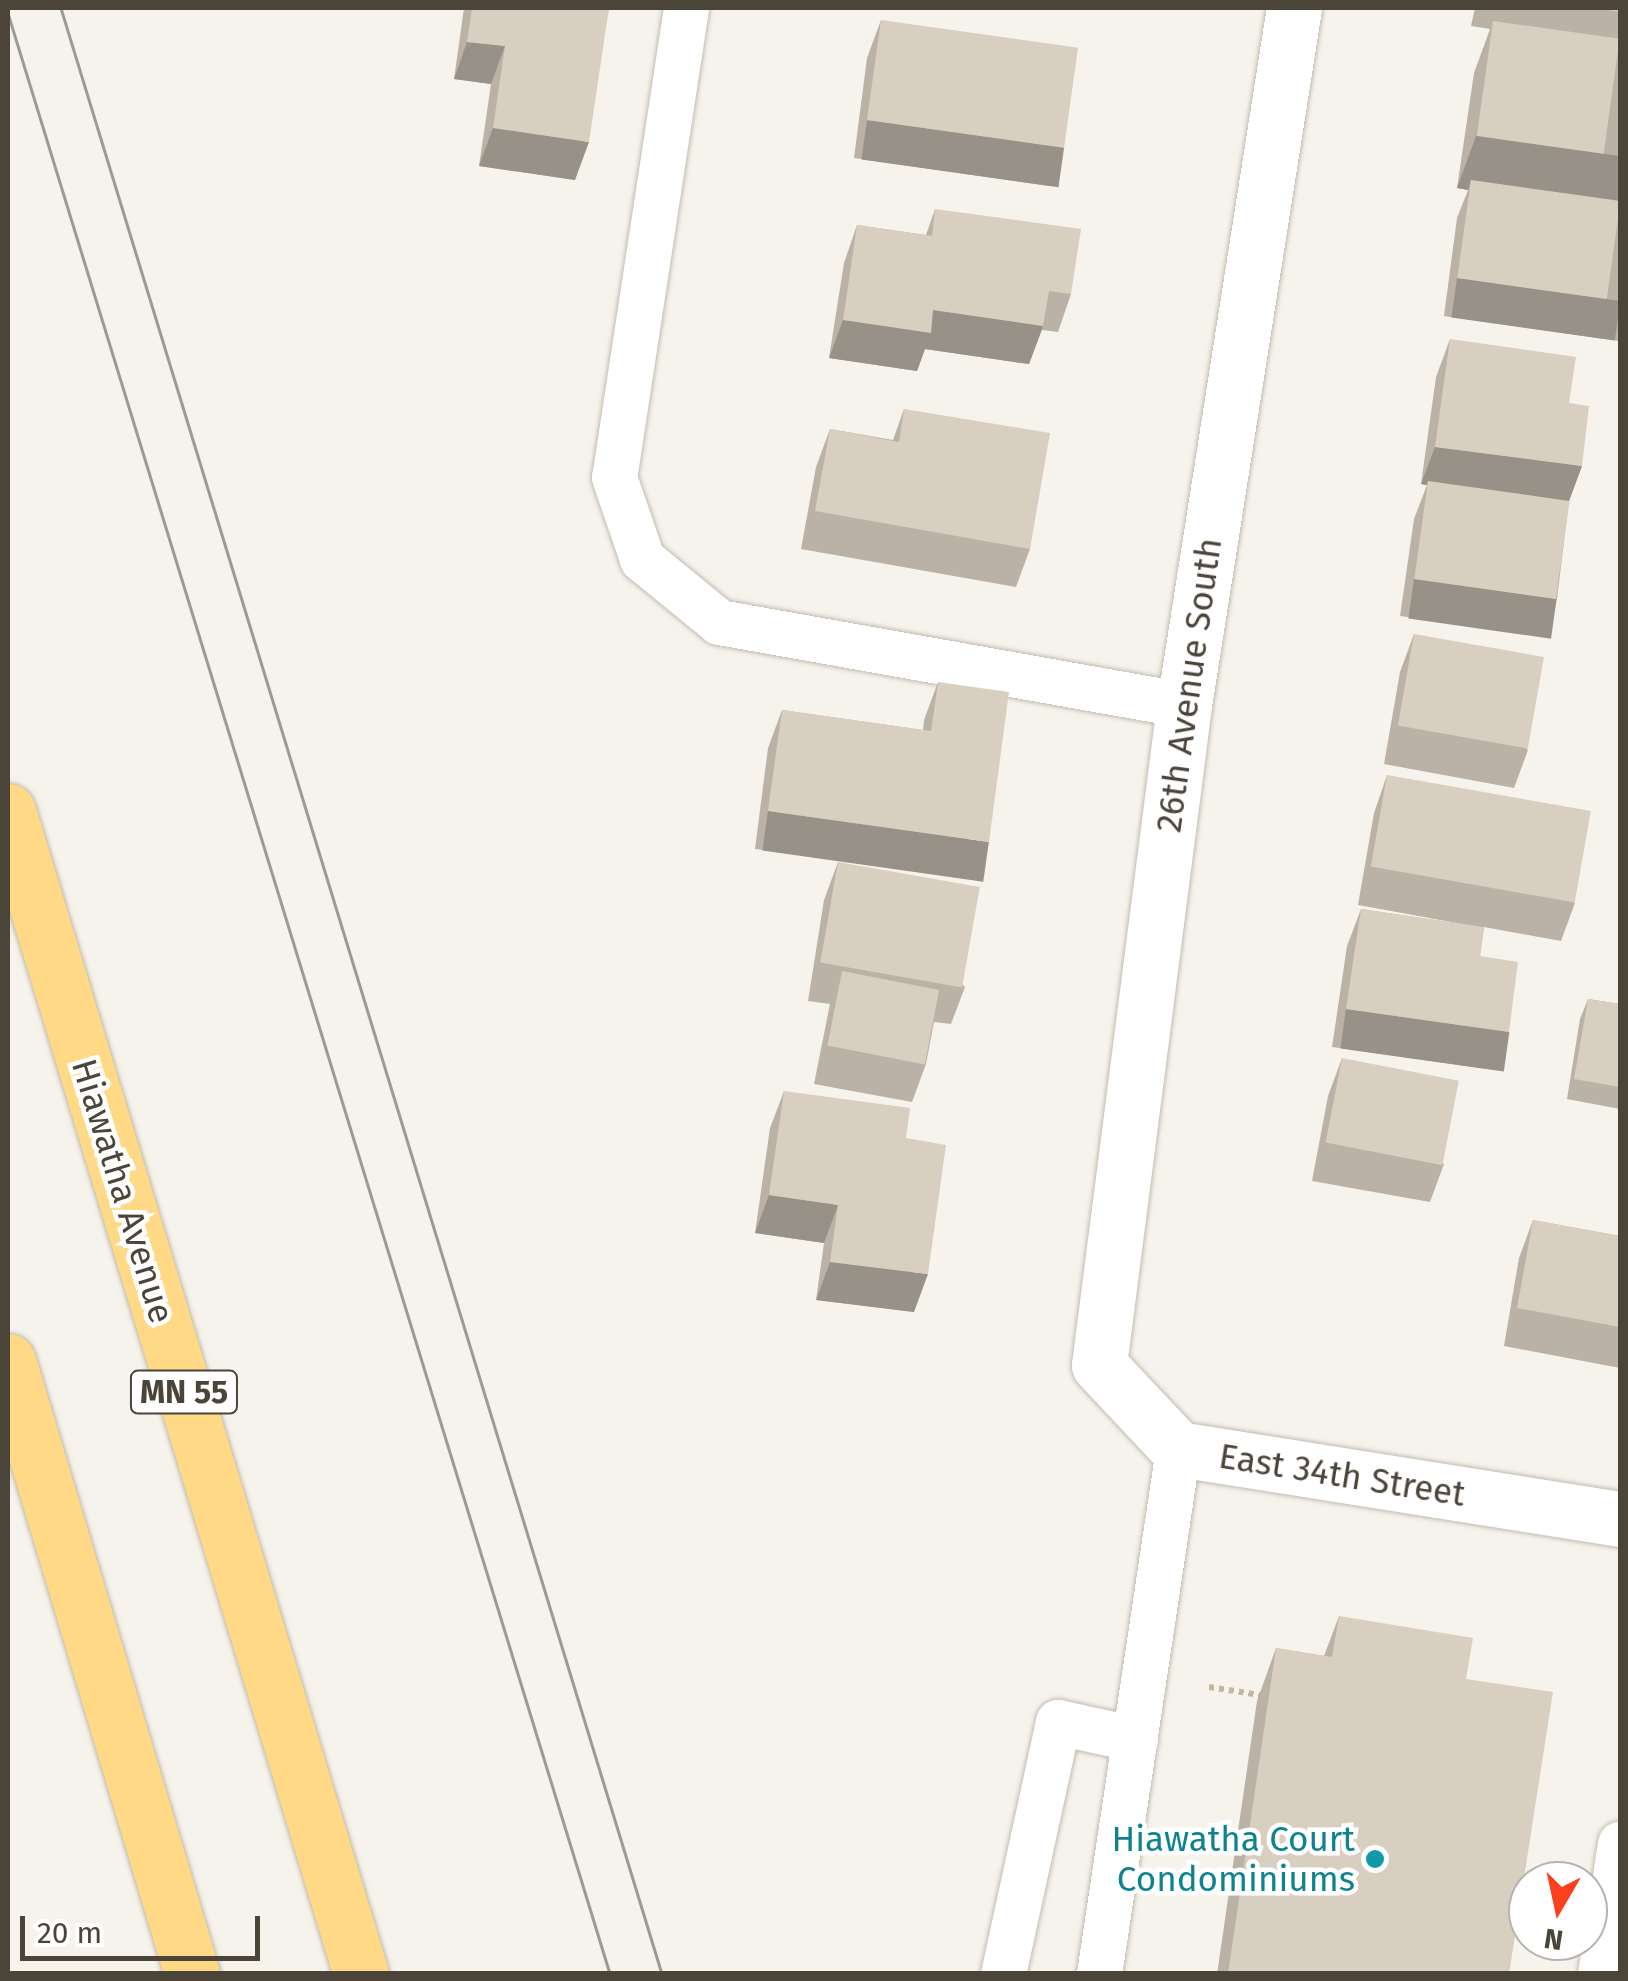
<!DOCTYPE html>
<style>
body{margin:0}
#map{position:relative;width:1628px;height:1981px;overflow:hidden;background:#f6f3ec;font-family:"Fira Sans",sans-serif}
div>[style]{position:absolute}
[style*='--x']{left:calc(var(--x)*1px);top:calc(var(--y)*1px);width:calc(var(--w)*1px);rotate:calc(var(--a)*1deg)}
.path>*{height:6px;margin-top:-3px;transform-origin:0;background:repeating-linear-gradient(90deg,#c4b79f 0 5px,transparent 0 10px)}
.roads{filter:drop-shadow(0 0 2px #c2bbae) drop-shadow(0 0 2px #c2bbae)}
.service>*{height:45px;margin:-22.5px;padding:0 22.5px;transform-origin:22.5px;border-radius:22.5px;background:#fff}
.minor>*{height:55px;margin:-27.5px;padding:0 27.5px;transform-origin:27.5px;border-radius:27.5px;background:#fff}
.trunk>*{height:55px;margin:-27.5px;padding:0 27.5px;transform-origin:27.5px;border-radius:27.5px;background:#ffd985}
.tram>*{height:2.5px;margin:-1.25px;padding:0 1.25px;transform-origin:1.25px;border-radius:1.25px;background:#9a9a9a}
.wall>*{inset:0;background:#bab2a6}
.shaded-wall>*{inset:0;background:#979187;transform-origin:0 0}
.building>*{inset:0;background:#d8cfc1;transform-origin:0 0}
.dots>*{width:28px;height:28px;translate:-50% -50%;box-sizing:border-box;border:5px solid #fff;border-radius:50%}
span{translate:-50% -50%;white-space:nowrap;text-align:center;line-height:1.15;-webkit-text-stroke:9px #fff;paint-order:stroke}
.shield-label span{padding:2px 8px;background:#fff;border:2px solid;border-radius:8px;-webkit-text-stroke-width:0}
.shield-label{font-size:32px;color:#4b4439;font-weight:700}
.street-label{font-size:35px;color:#4b4439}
.culture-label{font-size:35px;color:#0d838f}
.right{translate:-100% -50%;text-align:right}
.frame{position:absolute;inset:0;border:10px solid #4b4439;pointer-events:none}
.north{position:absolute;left:1508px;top:1861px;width:100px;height:100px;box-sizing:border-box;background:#fff;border:2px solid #b7b4b0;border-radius:50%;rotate:189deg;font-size:28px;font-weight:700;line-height:40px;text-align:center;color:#4b4439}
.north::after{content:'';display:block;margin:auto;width:35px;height:45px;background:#fc3f1d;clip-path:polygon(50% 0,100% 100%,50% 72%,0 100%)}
.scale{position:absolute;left:20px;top:1916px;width:240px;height:45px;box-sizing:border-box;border:5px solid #4b4439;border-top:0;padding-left:12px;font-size:30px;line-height:35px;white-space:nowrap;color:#4b4439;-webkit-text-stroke:8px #fff;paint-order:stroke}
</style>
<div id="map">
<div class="path">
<i style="--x:1209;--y:1687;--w:58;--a:9"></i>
</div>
<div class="roads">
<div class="service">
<i style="--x:686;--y:8;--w:474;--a:98.7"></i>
<i style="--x:614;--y:477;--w:87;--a:71.1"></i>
<i style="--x:642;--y:559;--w:99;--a:39.3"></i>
<i style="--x:719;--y:622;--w:472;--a:10.1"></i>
<i style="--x:1003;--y:1974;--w:258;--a:-77.7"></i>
<i style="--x:1058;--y:1722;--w:79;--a:12.4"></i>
<i style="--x:1099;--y:1974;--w:531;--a:-81.44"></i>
<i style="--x:1600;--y:1974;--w:132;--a:-81.3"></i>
</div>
<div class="minor">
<i style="--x:1294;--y:8;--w:706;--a:98.97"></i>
<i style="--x:1184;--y:705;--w:665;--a:97.34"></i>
<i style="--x:1099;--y:1365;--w:115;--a:46.8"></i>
<i style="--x:1178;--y:1449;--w:448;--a:9"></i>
</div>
<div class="trunk">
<i style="--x:8;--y:811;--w:1215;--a:73.12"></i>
<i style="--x:8;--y:1361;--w:640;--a:73.29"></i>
</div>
</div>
<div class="tram">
<i style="--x:61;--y:8;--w:2056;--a:73"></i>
<i style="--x:8;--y:13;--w:2051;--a:72.93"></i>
</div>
<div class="wall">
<i style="clip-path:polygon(464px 8px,609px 8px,575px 180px,479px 166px,491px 84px,454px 79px)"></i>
<i style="clip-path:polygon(1475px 8px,1620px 8px,1619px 341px,1444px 316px,1457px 218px,1468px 190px,1457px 188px,1474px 73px,1490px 29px,1471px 26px)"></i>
<i style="clip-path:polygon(881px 20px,1064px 148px,1050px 186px,854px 158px,867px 58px)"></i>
<i style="clip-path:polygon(935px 209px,1071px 294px,1058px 332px,1042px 330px,1029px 364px,925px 349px,917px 371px,829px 358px,844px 263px,857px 225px,926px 235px)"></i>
<i style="clip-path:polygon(1450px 339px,1569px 403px,1582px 466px,1569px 500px,1557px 599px,1543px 636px,1400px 616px,1414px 519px,1427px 485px,1421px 484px,1436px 377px)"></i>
<i style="clip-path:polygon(904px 409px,1030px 549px,1016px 587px,801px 549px,816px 467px,830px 429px,893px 440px)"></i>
<i style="clip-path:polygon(1414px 634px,1528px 750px,1514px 788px,1384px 764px,1400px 672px)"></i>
<i style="clip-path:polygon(938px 682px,975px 879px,755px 849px,768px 748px,782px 710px,923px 730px,924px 720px)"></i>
<i style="clip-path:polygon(1387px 775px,1575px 903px,1561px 941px,1484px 927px,1480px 956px,1509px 1032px,1495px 1070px,1332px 1047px,1347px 946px,1361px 909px,1462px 924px,1358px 905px,1374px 813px)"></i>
<i style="clip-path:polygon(838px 862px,965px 987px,951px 1024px,934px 1022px,926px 1064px,912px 1102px,814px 1084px,830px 1004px,808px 1001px,824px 900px)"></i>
<i style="clip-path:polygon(1588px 999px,1620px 1004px,1620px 1109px,1567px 1099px,1580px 1019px)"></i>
<i style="clip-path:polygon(1342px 1058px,1444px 1164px,1430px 1202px,1312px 1181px,1328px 1096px)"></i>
<i style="clip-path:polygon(784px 1091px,906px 1138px,914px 1312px,816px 1300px,824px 1243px,755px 1233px,770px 1128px)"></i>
<i style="clip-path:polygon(1533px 1220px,1620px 1236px,1620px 1368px,1504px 1346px,1519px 1258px)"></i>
<i style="clip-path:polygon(1339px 1616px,1466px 1679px,1509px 1974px,1217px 1974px,1257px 1701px,1276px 1648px,1324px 1656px)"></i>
</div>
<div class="shaded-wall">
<i style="clip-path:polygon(467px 42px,505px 46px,491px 84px,454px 79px)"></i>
<i style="left:867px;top:120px;width:199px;height:40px;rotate:8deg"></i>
<i style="clip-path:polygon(493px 128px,589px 142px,575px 180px,479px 166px)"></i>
<i style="clip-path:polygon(1476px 136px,1620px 156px,1620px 211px,1471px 180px,1468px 190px,1457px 188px)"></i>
<i style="left:1457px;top:278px;width:165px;height:40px;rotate:8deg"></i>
<i style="clip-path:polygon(933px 310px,1043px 326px,1029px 364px,925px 349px,917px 371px,829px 358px,843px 320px)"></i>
<i style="clip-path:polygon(1435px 447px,1582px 466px,1568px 504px,1428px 481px,1427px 485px,1421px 484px)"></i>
<i style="left:1414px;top:579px;width:144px;height:40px;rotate:8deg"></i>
<i style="left:768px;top:811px;width:223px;height:40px;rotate:8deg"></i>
<i style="left:1346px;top:1009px;width:165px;height:40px;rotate:8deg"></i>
<i style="clip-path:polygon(769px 1195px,838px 1205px,824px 1243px,755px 1233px)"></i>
<i style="clip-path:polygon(830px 1262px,928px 1274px,914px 1312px,816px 1300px)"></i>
</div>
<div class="building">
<i style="clip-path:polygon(472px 8px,609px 8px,589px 142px,493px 128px,505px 46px,467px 42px)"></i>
<i style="clip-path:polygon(1597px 8px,1620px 8px,1620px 12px)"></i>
<i style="left:881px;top:20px;width:199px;height:101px;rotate:8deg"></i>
<i style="left:1493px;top:21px;width:128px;height:116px;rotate:8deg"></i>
<i style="left:1471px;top:180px;width:151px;height:99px;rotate:8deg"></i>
<i style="clip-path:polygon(935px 209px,1081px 229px,1071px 294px,1049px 291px,1043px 326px,933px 310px,931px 333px,843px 320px,857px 225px,932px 236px)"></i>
<i style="clip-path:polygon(1450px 339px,1576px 357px,1569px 403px,1589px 406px,1582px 466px,1435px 447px)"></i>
<i style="clip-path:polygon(904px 409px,1050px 433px,1030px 549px,815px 511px,830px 429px,899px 442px)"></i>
<i style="left:1428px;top:481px;width:143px;height:99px;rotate:8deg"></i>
<i style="left:1414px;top:634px;width:132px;height:93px;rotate:10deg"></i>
<i style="clip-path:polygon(938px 682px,1009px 692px,989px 842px,768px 811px,782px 710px,931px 731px)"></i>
<i style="left:1387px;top:775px;width:207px;height:93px;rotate:10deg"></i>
<i style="left:838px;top:862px;width:144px;height:102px;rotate:10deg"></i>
<i style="clip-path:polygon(1361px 909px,1484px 927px,1480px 956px,1518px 962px,1509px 1032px,1346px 1009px)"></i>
<i style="left:842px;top:971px;width:99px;height:76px;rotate:11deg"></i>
<i style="clip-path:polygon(1588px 999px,1620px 1004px,1620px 1087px,1574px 1079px)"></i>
<i style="left:1342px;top:1058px;width:119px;height:86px;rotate:11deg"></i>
<i style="clip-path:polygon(784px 1091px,910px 1108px,906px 1138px,946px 1145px,928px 1274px,830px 1262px,838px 1205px,769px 1195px)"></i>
<i style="clip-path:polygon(1533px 1220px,1620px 1236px,1620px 1327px,1517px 1308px)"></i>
<i style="clip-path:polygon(1339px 1616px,1473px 1638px,1466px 1679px,1553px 1692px,1509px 1974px,1228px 1974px,1276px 1648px,1332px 1657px)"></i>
</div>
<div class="dots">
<i style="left:1375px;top:1859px;background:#0f9aa8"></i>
</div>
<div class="shield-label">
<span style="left:184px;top:1392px">MN 55</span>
</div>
<div class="street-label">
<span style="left:1189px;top:685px;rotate:-82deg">26th Avenue South</span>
<span style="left:123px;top:1191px;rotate:73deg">Hiawatha Avenue</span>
<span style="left:1342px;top:1475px;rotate:9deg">East 34th Street</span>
</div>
<div class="culture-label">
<span class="right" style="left:1355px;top:1859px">Hiawatha Court<br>Condominiums</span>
</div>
<div class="frame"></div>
<div class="north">N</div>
<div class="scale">20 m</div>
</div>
